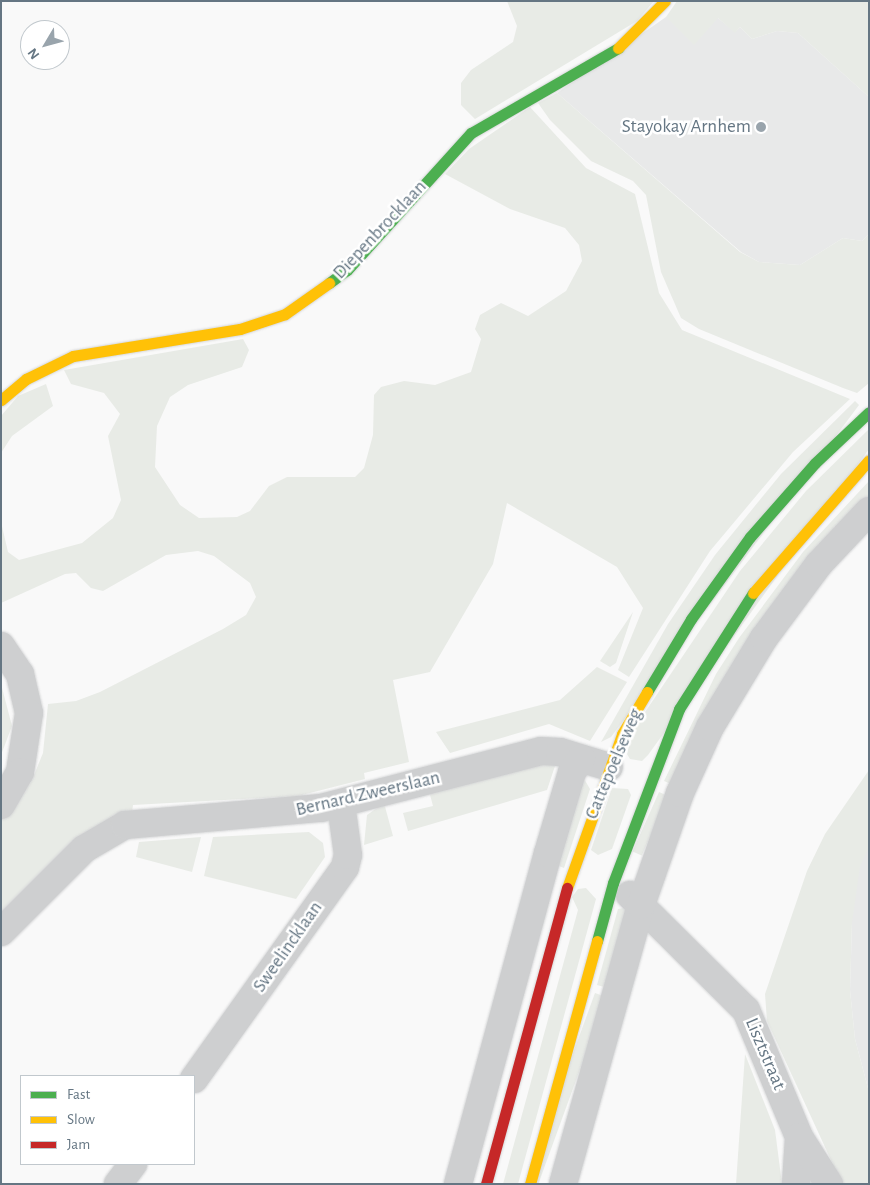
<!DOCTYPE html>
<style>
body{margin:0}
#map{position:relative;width:870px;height:1185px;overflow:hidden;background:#f9f9f9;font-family:"Alegreya Sans",sans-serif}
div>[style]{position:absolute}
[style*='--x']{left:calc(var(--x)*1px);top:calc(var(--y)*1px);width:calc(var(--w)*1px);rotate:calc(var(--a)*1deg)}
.built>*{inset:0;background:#e8e9e9}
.green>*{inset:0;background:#e8ebe6;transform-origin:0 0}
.roads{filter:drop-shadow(0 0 1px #d5d6d7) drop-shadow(0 0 1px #d5d6d7)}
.street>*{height:28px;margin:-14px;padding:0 14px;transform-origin:14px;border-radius:14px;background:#cecfd0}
.fast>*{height:11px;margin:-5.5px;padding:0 5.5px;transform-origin:5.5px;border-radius:5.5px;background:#4caf50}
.slow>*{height:11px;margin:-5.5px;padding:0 5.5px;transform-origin:5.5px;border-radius:5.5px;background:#ffc107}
.jam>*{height:11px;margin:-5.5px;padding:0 5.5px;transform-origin:5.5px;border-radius:5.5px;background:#c62828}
.dots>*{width:14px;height:14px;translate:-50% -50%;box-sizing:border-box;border:2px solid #fff;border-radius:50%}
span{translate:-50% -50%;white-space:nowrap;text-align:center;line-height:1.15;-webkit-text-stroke:5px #fff;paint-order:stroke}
.poi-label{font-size:19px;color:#657683}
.right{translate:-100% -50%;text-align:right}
.street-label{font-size:19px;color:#657683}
.frame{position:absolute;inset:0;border:2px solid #657683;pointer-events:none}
.legend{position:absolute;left:20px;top:1075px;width:175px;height:90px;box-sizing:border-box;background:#fff;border:1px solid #c1c8cd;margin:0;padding:6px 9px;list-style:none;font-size:15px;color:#657683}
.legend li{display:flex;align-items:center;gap:10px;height:25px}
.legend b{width:25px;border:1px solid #c1c8cd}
.north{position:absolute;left:20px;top:20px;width:50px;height:50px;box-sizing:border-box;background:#fff;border:1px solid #c1c8cd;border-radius:50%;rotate:233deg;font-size:14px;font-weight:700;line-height:20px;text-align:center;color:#657683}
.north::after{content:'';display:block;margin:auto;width:18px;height:22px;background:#99a4ac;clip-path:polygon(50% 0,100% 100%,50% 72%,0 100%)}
</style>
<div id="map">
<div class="built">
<i style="clip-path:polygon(666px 17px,718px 18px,735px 32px,740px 27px,752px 39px,777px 31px,798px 33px,869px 97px,869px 234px,862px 241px,843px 238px,800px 265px,759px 262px,741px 252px,557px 93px)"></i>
<i style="clip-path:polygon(869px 835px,869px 1092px,855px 1039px,850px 990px,852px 923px,841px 868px)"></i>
</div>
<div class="green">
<i style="clip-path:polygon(507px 1px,654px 1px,637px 21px,475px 119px,461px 105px,461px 83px,471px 70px,513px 42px,517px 26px)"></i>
<i style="clip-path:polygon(677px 1px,869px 1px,869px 97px,798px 33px,777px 31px,752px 39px,740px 27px,735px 33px,718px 18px,694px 45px,666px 17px)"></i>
<i style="clip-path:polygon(557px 93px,740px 252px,759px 262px,800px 265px,843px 238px,862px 241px,869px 234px,869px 383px,857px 393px,843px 388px,699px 329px,681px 318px,661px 272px,646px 195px,633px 181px,591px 161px,550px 120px,538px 103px)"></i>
<i style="clip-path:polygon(530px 107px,586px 168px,635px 194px,659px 293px,682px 330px,850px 399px,793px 452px,710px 551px,629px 677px,618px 670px,643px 608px,617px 567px,507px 503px,493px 564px,430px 672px,393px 680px,409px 762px,364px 773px,365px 779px,298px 796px,133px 805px,132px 814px,1px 920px,1px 819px,32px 780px,43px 753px,48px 704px,76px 701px,100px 692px,223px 629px,246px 615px,256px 597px,250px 583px,214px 556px,198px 551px,166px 555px,103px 591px,91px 588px,76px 573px,65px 574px,1px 603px,1px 522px,8px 552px,19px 560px,82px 543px,113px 518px,121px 500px,108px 436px,120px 414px,104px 393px,71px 384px,64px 370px,243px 339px,249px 350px,242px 367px,188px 385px,170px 397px,157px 426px,155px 467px,180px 505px,199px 518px,237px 517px,250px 511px,269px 486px,287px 477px,355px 477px,364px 468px,373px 435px,374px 395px,381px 387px,404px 381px,435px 385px,471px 372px,481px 339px,475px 329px,480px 315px,501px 303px,528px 316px,566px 291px,582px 261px,579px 245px,565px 228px,510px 209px,445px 174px,469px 149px)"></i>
<i style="clip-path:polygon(46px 384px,53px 406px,12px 436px,1px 453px,1px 416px,18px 396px)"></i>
<i style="clip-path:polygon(855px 401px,859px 405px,611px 737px,601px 742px,668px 624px,715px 555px,781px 474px)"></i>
<i style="clip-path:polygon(869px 429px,869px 449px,648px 755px,642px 761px,630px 759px,627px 754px,633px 730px,740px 571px,806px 491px)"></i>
<i style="clip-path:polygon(869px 481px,869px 496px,839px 527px,671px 784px,664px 781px,716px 674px,739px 638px,803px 552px)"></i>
<i style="clip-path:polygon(633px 612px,616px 663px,610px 667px,600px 661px)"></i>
<i style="clip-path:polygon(597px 667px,627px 682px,590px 741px,549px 724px,450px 753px,436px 732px,560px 700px)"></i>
<i style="clip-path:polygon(1px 684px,12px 726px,1px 755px)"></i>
<i style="clip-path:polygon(538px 762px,556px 763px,547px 790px,408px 831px,403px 813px,433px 806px,429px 791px)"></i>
<i style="clip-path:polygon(869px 770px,869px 847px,860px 866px,852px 923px,850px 990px,855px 1039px,869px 1092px,869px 1184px,842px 1184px,767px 1021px,765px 994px,807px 871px,825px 834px)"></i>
<i style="clip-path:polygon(583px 777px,590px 789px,564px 868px,556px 865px)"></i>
<i style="clip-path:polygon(612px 788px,628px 789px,631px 795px,612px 849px,598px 855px,591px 850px)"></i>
<i style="left:659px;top:792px;width:10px;height:65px;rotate:24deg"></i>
<i style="clip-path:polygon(384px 803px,393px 836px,364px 845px,367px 815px)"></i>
<i style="clip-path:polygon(309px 832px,323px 843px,325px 857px,296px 899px,204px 876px,213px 837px)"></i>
<i style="clip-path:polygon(201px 837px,192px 872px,136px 857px,139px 842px)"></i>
<i style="clip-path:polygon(586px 888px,596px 899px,518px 1184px,503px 1184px,578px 910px,572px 897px,578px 889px)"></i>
<i style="clip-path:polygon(624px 908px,626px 910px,608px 988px,597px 985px,618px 909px)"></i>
<i style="left:595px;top:993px;width:12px;height:198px;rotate:20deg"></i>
<i style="clip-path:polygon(745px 1054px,775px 1130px,782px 1184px,736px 1184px)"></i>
</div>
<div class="roads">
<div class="street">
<i style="--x:1;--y:646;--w:34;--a:56"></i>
<i style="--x:20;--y:674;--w:40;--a:77"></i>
<i style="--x:29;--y:713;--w:60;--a:98.7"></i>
<i style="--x:20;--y:772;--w:38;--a:120"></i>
<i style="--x:630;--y:895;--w:163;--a:44.8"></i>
<i style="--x:746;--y:1010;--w:138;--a:67.3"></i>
<i style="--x:799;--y:1137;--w:47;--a:93.7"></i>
<i style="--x:1;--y:932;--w:117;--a:-45"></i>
<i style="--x:84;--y:849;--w:48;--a:-30.3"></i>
<i style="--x:125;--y:825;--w:197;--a:-5"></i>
<i style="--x:321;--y:808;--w:227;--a:-14.5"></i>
<i style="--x:541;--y:751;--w:19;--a:3"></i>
<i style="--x:560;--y:752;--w:51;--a:17"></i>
<i style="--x:194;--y:1079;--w:260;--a:-54.5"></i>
<i style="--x:345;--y:867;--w:12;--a:-76"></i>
<i style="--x:348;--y:855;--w:51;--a:-97.8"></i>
<i style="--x:799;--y:1137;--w:56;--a:57.4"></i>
<i style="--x:118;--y:1184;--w:25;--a:-53"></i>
<i style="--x:458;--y:1184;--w:343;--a:-74.8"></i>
<i style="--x:548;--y:853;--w:84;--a:-73.5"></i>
<i style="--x:572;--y:772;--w:16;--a:-55"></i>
<i style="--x:563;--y:1184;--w:290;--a:-74.4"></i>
<i style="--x:641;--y:905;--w:119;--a:-70.8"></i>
<i style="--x:680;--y:793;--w:72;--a:-65.6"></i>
<i style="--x:710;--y:727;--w:104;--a:-58.8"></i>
<i style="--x:764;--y:638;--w:92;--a:-53.4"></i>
<i style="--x:819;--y:564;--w:73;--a:-46.7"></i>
</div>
<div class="fast">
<i style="--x:329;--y:283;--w:22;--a:-36"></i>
<i style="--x:347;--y:270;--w:185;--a:-47.9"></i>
<i style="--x:471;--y:133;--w:170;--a:-30"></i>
<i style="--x:647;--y:692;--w:85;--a:-58.9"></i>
<i style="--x:691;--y:619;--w:101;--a:-54.3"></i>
<i style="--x:750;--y:537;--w:98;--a:-48.7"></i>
<i style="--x:815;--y:463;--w:74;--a:-43.4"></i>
<i style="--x:597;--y:941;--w:60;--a:-74.6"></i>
<i style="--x:613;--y:883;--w:186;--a:-69.2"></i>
<i style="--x:679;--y:709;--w:138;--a:-57.5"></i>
</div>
<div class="slow">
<i style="--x:618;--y:48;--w:66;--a:-45"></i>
<i style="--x:1;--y:400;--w:33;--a:-40"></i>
<i style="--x:26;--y:379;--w:52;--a:-26.1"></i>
<i style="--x:73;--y:356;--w:169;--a:-9.2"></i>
<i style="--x:240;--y:329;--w:47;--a:-18.4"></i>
<i style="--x:285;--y:314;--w:54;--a:-35.2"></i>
<i style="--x:753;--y:593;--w:176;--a:-48.9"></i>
<i style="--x:567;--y:888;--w:164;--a:-70.3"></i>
<i style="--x:622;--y:734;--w:49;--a:-59.2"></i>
<i style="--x:530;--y:1184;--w:252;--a:-74.6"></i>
</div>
<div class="jam">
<i style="--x:486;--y:1184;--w:307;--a:-74.7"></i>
</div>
</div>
<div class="dots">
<i style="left:761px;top:127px;background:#99a4ac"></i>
</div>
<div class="poi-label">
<span class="right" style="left:751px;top:127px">Stayokay Arnhem</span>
</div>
<div class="street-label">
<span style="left:380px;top:230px;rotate:-47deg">Diepenbrocklaan</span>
<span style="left:614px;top:764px;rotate:-67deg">Cattepoelseweg</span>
<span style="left:368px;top:794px;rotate:-13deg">Bernard Zweerslaan</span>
<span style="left:288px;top:947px;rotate:-55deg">Sweelincklaan</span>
<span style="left:765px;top:1054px;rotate:67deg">Lisztstraat</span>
</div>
<div class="frame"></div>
<ul class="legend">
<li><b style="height:6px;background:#4caf50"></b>Fast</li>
<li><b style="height:6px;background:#ffc107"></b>Slow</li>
<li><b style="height:6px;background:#c62828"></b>Jam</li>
</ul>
<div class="north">N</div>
</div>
